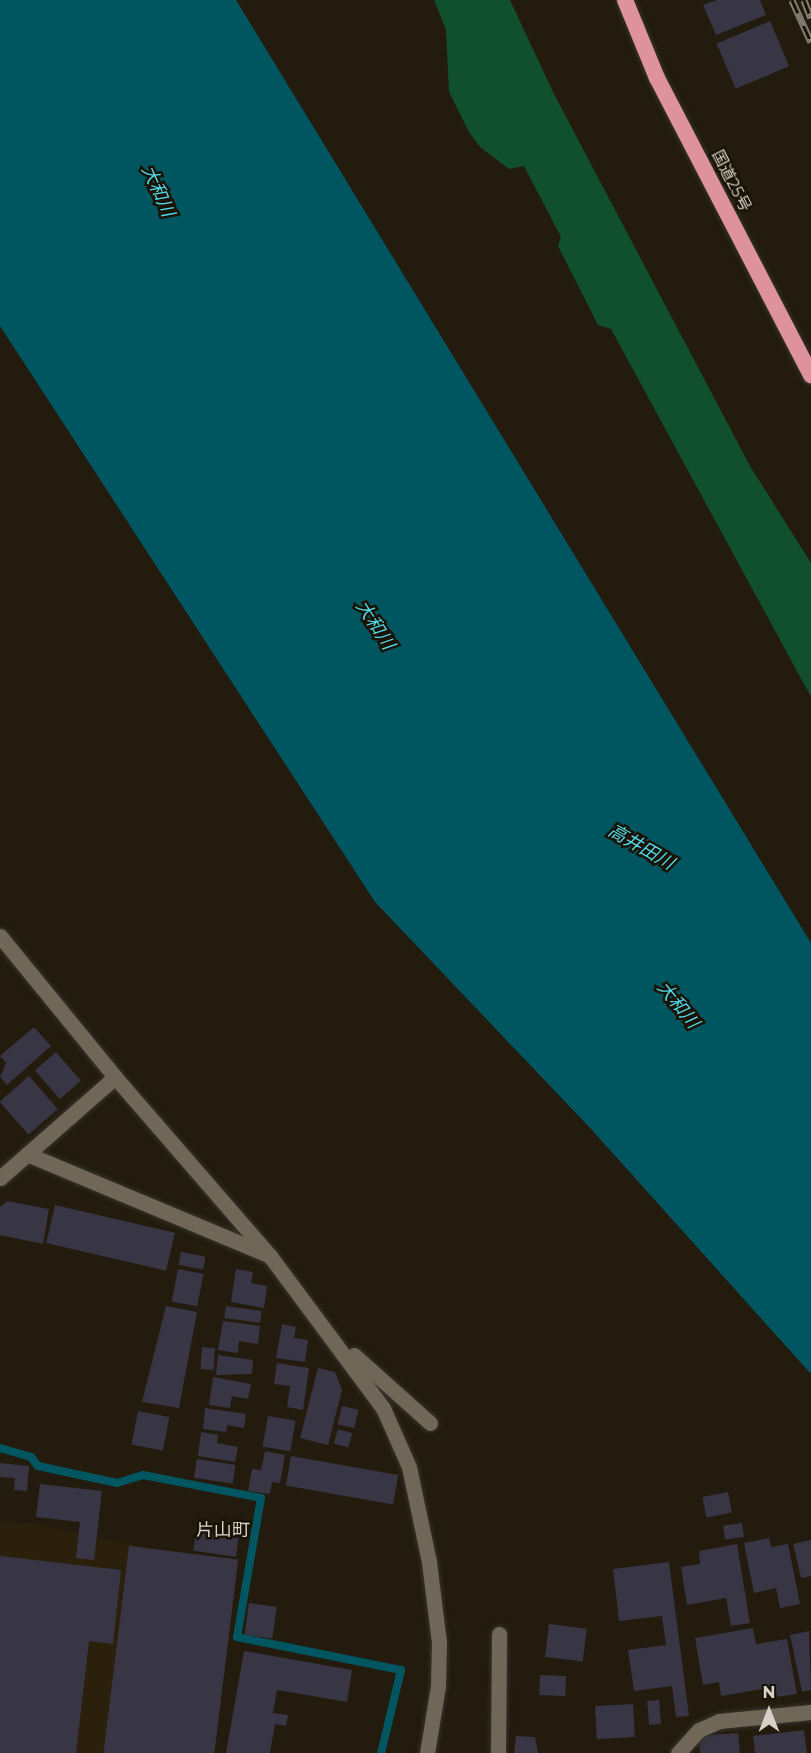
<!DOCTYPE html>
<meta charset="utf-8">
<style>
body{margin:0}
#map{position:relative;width:811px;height:1753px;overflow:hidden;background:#221b0e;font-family:Montserrat,"Noto Sans JP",sans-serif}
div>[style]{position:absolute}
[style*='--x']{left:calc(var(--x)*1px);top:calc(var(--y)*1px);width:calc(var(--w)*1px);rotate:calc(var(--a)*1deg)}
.built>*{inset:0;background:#2b200c}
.green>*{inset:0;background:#11502e}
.water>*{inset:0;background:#005660}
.stream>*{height:8px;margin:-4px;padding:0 4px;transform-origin:4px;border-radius:4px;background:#005660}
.building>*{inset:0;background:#383645;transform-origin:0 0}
.roads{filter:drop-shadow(0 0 2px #38332c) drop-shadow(0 0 2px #38332c)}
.minor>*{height:15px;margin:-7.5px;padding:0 7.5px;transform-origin:7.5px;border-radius:7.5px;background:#706758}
.trunk>*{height:16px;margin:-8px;padding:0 8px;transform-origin:8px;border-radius:8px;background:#de929c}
.rail>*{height:7px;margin-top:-3.5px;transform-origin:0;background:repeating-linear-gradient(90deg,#191205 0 14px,#847e73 0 28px);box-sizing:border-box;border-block:2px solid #847e73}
span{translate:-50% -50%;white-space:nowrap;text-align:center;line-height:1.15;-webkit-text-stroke:5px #191205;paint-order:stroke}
.street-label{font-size:16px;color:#d6d1c8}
.water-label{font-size:18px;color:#50daec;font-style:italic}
.neighbourhood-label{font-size:18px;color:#d6d1c8}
.north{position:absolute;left:739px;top:1681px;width:60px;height:60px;-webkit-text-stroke:4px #191205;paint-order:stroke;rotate:0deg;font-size:16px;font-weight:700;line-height:24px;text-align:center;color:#d6d1c8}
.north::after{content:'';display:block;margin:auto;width:21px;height:27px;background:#d6d1c8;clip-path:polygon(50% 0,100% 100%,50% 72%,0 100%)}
</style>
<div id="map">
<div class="built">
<i style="clip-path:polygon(0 1522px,29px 1523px,229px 1565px,211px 1753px,0 1753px)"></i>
</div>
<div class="green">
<i style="clip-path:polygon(434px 0,510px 0,554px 94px,750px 466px,811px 563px,811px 697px,611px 329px,598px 325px,558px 246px,561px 237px,524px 166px,509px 169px,480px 147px,469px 132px,449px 92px,446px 30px)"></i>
</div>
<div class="water">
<i style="clip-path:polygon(0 0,236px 0,811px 943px,811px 1374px,591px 1129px,375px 902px,0 326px)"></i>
</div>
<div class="stream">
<i style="--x:0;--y:1448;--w:32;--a:16"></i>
<i style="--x:31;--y:1457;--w:11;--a:52"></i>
<i style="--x:38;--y:1466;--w:81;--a:12.1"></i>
<i style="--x:117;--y:1483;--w:27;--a:-17"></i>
<i style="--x:143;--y:1475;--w:120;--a:11"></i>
<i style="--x:261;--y:1498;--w:141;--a:99.8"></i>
<i style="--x:237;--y:1637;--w:167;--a:11.4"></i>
<i style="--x:401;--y:1670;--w:85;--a:103.5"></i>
</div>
<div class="building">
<i style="clip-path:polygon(717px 0,760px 0,766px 15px,716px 35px,703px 5px)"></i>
<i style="left:770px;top:21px;width:49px;height:58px;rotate:67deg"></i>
<i style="clip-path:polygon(34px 1027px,51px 1046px,7px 1085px,0 1077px,6px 1063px,0 1056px)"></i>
<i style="left:56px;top:1052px;width:38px;height:28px;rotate:49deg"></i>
<i style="left:29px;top:1076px;width:44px;height:39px;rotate:49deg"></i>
<i style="clip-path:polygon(7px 1201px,49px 1209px,43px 1244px,0 1235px,0 1207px)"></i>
<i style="left:55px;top:1205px;width:123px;height:39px;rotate:13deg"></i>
<i style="left:181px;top:1252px;width:25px;height:13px;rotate:11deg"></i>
<i style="left:178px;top:1269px;width:26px;height:33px;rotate:11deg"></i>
<i style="clip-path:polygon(236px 1269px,253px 1272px,251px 1283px,267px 1286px,264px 1308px,231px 1302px)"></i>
<i style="clip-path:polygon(166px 1306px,197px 1312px,179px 1408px,142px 1402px)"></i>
<i style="left:226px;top:1306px;width:36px;height:12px;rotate:8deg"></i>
<i style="clip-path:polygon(223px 1321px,260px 1326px,258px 1344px,239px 1341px,238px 1353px,218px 1350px)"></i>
<i style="clip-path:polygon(282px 1324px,296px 1327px,294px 1338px,308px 1340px,305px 1362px,276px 1358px)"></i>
<i style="left:202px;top:1347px;width:13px;height:22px;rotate:4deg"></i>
<i style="clip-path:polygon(218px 1355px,253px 1360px,252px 1374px,216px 1375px)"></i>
<i style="clip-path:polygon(277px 1363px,309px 1368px,303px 1410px,287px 1407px,290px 1386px,274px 1384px)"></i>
<i style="clip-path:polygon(318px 1368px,335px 1372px,342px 1390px,328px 1445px,300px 1438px)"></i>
<i style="clip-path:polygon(213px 1377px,251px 1384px,248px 1399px,232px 1396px,230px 1408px,209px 1405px)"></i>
<i style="left:342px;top:1406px;width:17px;height:19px;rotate:13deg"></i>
<i style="clip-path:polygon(205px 1408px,246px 1414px,244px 1428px,227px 1425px,226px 1432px,203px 1429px)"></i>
<i style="left:138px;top:1411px;width:32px;height:34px;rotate:11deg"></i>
<i style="left:268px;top:1416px;width:28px;height:31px;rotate:10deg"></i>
<i style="left:338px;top:1429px;width:15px;height:15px;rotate:16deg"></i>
<i style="clip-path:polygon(201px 1432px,218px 1435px,217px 1443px,238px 1447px,235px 1462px,198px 1456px)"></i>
<i style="clip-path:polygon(265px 1451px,285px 1455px,280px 1483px,272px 1482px,270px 1494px,248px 1491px,252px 1469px,261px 1470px)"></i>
<i style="left:291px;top:1456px;width:109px;height:30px;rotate:10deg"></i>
<i style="left:197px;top:1459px;width:39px;height:19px;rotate:9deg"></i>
<i style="clip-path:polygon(0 1463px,29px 1466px,27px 1491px,14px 1490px,15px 1478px,0 1477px)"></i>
<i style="clip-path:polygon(40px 1484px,102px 1491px,94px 1560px,76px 1558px,80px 1522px,36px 1517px)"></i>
<i style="left:728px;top:1492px;width:21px;height:26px;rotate:79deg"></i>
<i style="left:742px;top:1523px;width:14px;height:19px;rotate:82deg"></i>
<i style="left:196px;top:1532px;width:43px;height:19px;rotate:8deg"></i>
<i style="clip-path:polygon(769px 1538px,771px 1547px,788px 1544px,800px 1604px,780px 1608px,776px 1588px,754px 1593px,744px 1543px)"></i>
<i style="clip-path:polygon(811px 1540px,811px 1576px,801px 1578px,793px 1544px)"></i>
<i style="clip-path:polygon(737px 1544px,750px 1623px,731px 1626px,726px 1598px,687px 1605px,681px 1567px,700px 1564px,699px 1551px)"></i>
<i style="left:129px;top:1546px;width:110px;height:208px;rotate:7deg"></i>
<i style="clip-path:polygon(0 1556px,121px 1570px,113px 1644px,89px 1641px,76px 1753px,0 1753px)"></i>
<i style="clip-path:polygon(669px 1562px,689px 1716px,676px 1717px,672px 1686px,634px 1691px,628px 1650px,666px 1645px,662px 1616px,619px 1621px,613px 1569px)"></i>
<i style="left:249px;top:1603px;width:28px;height:32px;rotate:8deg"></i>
<i style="left:549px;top:1624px;width:38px;height:33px;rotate:7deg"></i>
<i style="clip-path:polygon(753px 1628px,756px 1644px,787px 1639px,797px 1694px,777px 1697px,775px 1687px,721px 1696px,719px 1682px,703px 1685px,695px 1638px)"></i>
<i style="clip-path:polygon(809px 1631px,811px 1690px,802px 1692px,790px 1635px)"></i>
<i style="clip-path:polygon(244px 1651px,352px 1670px,347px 1702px,277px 1690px,273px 1713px,288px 1715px,286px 1726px,275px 1724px,270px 1753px,226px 1753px)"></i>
<i style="left:540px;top:1675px;width:26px;height:20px;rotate:2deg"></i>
<i style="left:659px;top:1700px;width:24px;height:12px;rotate:85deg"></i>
<i style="left:633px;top:1704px;width:33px;height:38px;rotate:87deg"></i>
<i style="clip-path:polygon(804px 1730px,807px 1753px,755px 1753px,753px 1736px)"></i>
<i style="clip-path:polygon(738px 1733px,740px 1753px,700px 1753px,699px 1736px)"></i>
<i style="clip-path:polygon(516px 1736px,535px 1737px,538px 1753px,514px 1753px)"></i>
</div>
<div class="roads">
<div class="minor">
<i style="--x:0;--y:936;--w:182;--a:50.8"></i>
<i style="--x:115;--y:1077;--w:237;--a:49.1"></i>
<i style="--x:270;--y:1256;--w:189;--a:53.4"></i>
<i style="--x:383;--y:1408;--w:64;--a:66.2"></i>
<i style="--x:409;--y:1467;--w:97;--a:78.1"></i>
<i style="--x:429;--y:1562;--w:81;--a:82.9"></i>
<i style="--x:439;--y:1642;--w:44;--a:91.3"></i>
<i style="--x:438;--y:1686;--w:68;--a:99.3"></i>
<i style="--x:27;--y:1154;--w:261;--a:22.7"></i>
<i style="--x:0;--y:1178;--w:153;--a:-41.3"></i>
<i style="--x:354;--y:1355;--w:102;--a:41.8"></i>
<i style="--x:498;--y:1753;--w:119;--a:-89.5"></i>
<i style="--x:678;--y:1753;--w:31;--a:-48"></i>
<i style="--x:699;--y:1730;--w:22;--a:-24"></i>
<i style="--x:719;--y:1721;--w:92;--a:-5.6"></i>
</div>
<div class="trunk">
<i style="--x:625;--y:0;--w:84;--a:67.7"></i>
<i style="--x:657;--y:78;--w:335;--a:62.6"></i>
</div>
</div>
<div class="rail">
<i style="--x:792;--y:0;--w:46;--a:65.7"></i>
<i style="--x:804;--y:0;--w:19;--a:69"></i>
</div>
<div class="street-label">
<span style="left:731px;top:181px;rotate:63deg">国道25号</span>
</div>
<div class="water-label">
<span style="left:158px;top:191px;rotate:66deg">大和川</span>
<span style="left:375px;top:625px;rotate:57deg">大和川</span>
<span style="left:641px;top:847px;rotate:30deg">高井田川</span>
<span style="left:678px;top:1005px;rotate:51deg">大和川</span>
</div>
<div class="neighbourhood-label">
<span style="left:223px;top:1530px">片山町</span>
</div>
<div class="north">N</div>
</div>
